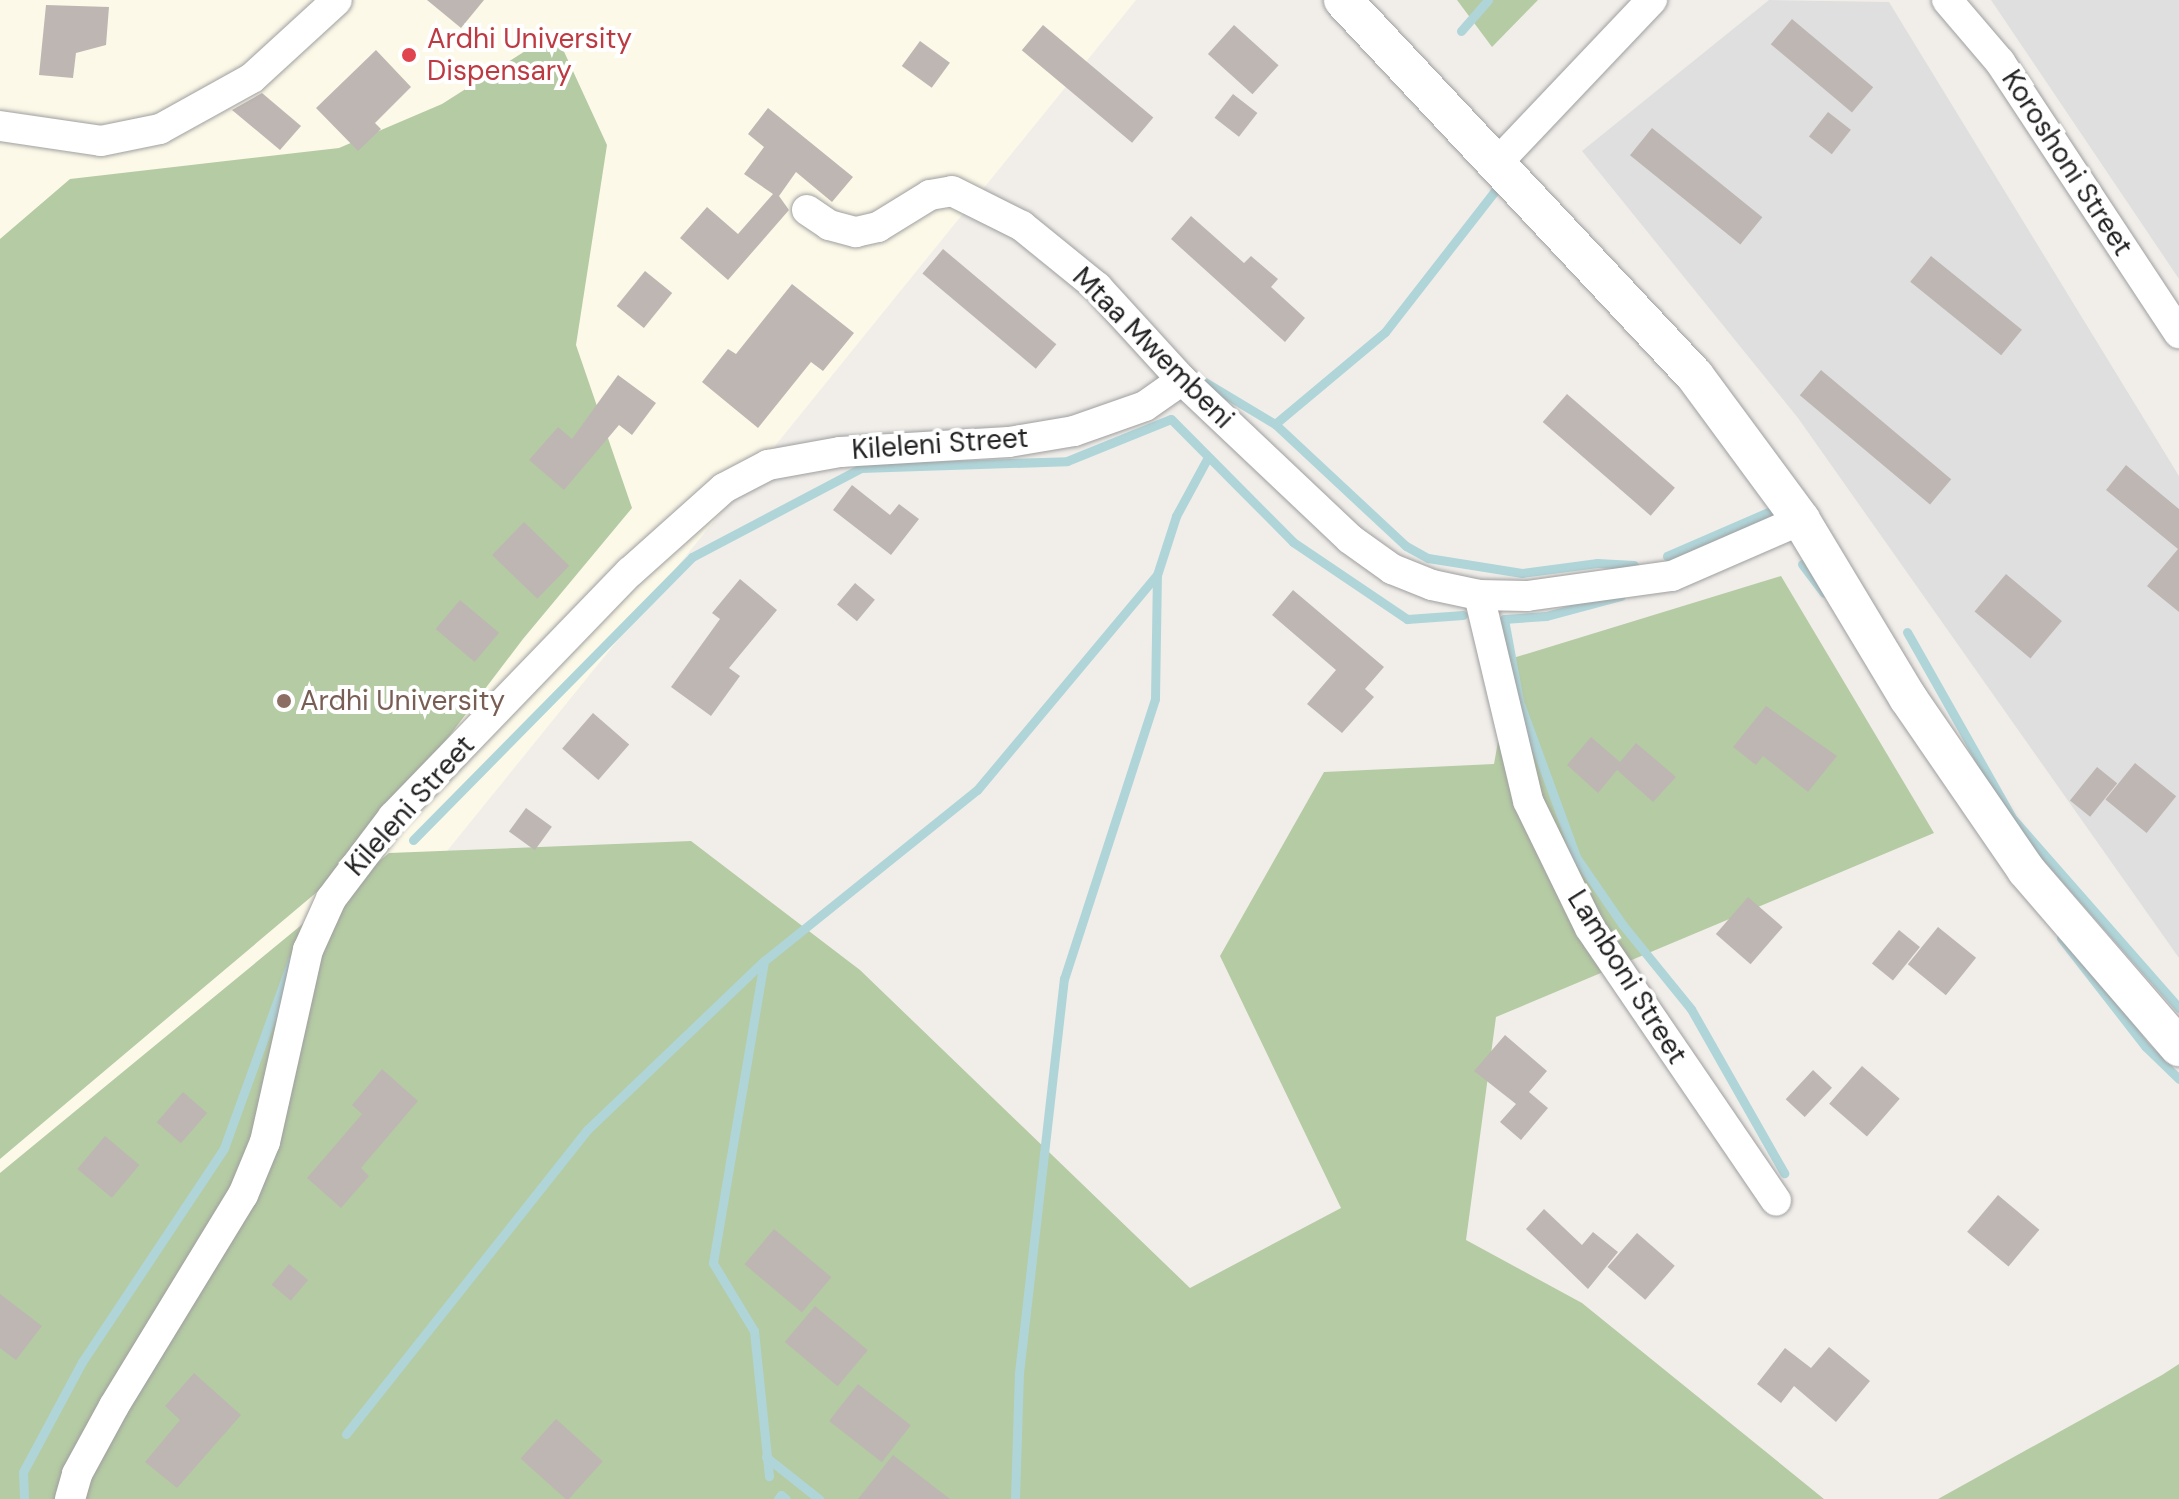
<!DOCTYPE html>
<style>
body{margin:0}
#map{position:relative;width:2179px;height:1499px;overflow:hidden;background:#f1eeea;font-family:"DM Sans",sans-serif}
div>[style]{position:absolute}
[style*='--x']{left:calc(var(--x)*1px);top:calc(var(--y)*1px);width:calc(var(--w)*1px);rotate:calc(var(--a)*1deg)}
.residential>*{inset:0;background:#e0dfdf}
.education>*{inset:0;background:#fcf9e8}
.forest>*{inset:0;background:#b5cba4}
.stream>*{height:9px;margin:-4.5px;padding:0 4.5px;transform-origin:4.5px;border-radius:4.5px;background:#b0d5d9}
.building>*{inset:0;background:#beb6b3;transform-origin:0 0}
.roads{filter:drop-shadow(0 0 2px #9f9f9f) drop-shadow(0 0 2px #9f9f9f)}
.minor>*{height:30px;margin:-15px;padding:0 15px;transform-origin:15px;border-radius:15px;background:#fff}
.tertiary>*{height:38px;margin:-19px;padding:0 19px;transform-origin:19px;border-radius:19px;background:#fff}
.dots>*{width:22px;height:22px;translate:-50% -50%;box-sizing:border-box;border:4px solid #fff;border-radius:50%}
span{translate:-50% -50%;white-space:nowrap;text-align:center;line-height:1.15;-webkit-text-stroke:8px #fff;paint-order:stroke}
.health-label{font-size:28px;color:#be3a42}
.left{translate:0 -50%;text-align:left}
.street-label{font-size:28px;color:#222}
.education-label{font-size:28px;color:#785e54}
</style>
<div id="map">
<div class="residential">
<i style="clip-path:polygon(1769px 0,1889px 2px,2179px 476px,2179px 958px,1798px 418px,1582px 151px)"></i>
<i style="clip-path:polygon(1991px 0,2179px 0,2179px 279px)"></i>
</div>
<div class="education">
<i style="clip-path:polygon(0 0,1136px 0,0 1403px)"></i>
</div>
<div class="forest">
<i style="clip-path:polygon(1457px 0,1538px 0,1492px 47px)"></i>
<i style="clip-path:polygon(555px 32px,607px 145px,576px 345px,632px 508px,523px 639px,355px 860px,0 1159px,0 239px,70px 179px,339px 148px,442px 104px)"></i>
<i style="clip-path:polygon(1781px 576px,1934px 833px,1496px 1017px,1466px 1240px,1582px 1303px,1824px 1499px,0 1499px,0 1173px,389px 853px,691px 841px,860px 970px,1190px 1288px,1341px 1208px,1220px 956px,1324px 772px,1494px 764px,1513px 658px)"></i>
<i style="clip-path:polygon(2179px 1364px,2179px 1499px,1938px 1499px,2162px 1375px)"></i>
</div>
<div class="stream">
<i style="--x:1461;--y:31;--w:41;--a:-48.9"></i>
<i style="--x:1205;--y:382;--w:82;--a:31"></i>
<i style="--x:1275;--y:424;--w:179;--a:43"></i>
<i style="--x:1406;--y:546;--w:25;--a:29"></i>
<i style="--x:1428;--y:558;--w:95;--a:9.1"></i>
<i style="--x:1522;--y:573;--w:76;--a:-7.6"></i>
<i style="--x:1597;--y:563;--w:37;--a:3"></i>
<i style="--x:1275;--y:424;--w:143;--a:-39.9"></i>
<i style="--x:1385;--y:332;--w:189;--a:-52.1"></i>
<i style="--x:1667;--y:556;--w:118;--a:-23.5"></i>
<i style="--x:1775;--y:509;--w:6;--a:-129"></i>
<i style="--x:1802;--y:564;--w:36;--a:53"></i>
<i style="--x:1621;--y:596;--w:78;--a:165.1"></i>
<i style="--x:1546;--y:616;--w:42;--a:175.9"></i>
<i style="--x:1504;--y:619;--w:83;--a:79.6"></i>
<i style="--x:1519;--y:701;--w:166;--a:69.9"></i>
<i style="--x:1576;--y:857;--w:81;--a:55.5"></i>
<i style="--x:1622;--y:924;--w:109;--a:50.9"></i>
<i style="--x:1691;--y:1009;--w:189;--a:60.4"></i>
<i style="--x:1907;--y:632;--w:215;--a:60.5"></i>
<i style="--x:2013;--y:819;--w:252;--a:48.7"></i>
<i style="--x:413;--y:840;--w:397;--a:-45.4"></i>
<i style="--x:692;--y:557;--w:191;--a:-27.8"></i>
<i style="--x:861;--y:468;--w:206;--a:-1.9"></i>
<i style="--x:1067;--y:461;--w:112;--a:-22"></i>
<i style="--x:1171;--y:419;--w:173;--a:45.2"></i>
<i style="--x:1293;--y:542;--w:138;--a:34"></i>
<i style="--x:1407;--y:619;--w:56;--a:-4.1"></i>
<i style="--x:2061;--y:938;--w:138;--a:52.1"></i>
<i style="--x:2146;--y:1047;--w:46;--a:44.1"></i>
<i style="--x:764;--y:961;--w:306;--a:99.6"></i>
<i style="--x:713;--y:1263;--w:79;--a:58.9"></i>
<i style="--x:754;--y:1331;--w:146;--a:84.1"></i>
<i style="--x:346;--y:1434;--w:389;--a:-51.6"></i>
<i style="--x:588;--y:1129;--w:243;--a:-43.7"></i>
<i style="--x:764;--y:961;--w:273;--a:-38.8"></i>
<i style="--x:977;--y:790;--w:280;--a:-50.1"></i>
<i style="--x:1157;--y:575;--w:62;--a:-72.1"></i>
<i style="--x:1176;--y:516;--w:67;--a:-61.5"></i>
<i style="--x:766;--y:1457;--w:68;--a:38.4"></i>
<i style="--x:24;--y:1499;--w:27;--a:-92"></i>
<i style="--x:23;--y:1472;--w:125;--a:-61.8"></i>
<i style="--x:82;--y:1362;--w:257;--a:-56.4"></i>
<i style="--x:224;--y:1148;--w:200;--a:-70.1"></i>
<i style="--x:778;--y:1499;--w:5;--a:-53"></i>
<i style="--x:781;--y:1495;--w:6;--a:39"></i>
<i style="--x:1015;--y:1499;--w:126;--a:-88.2"></i>
<i style="--x:1019;--y:1373;--w:397;--a:-83.5"></i>
<i style="--x:1064;--y:979;--w:294;--a:-72"></i>
<i style="--x:1155;--y:699;--w:124;--a:-89.1"></i>
</div>
<div class="building">
<i style="clip-path:polygon(427px 0,484px 0,461px 28px)"></i>
<i style="clip-path:polygon(46px 5px,109px 7px,106px 45px,76px 53px,73px 78px,39px 75px)"></i>
<i style="left:1792px;top:19px;width:106px;height:33px;rotate:40deg"></i>
<i style="left:1043px;top:25px;width:144px;height:33px;rotate:40deg"></i>
<i style="left:1234px;top:25px;width:60px;height:39px;rotate:42deg"></i>
<i style="left:920px;top:41px;width:37px;height:31px;rotate:36deg"></i>
<i style="clip-path:polygon(376px 50px,411px 87px,375px 123px,381px 129px,358px 151px,316px 108px)"></i>
<i style="clip-path:polygon(262px 93px,301px 126px,280px 150px,232px 110px)"></i>
<i style="left:1233px;top:94px;width:31px;height:30px;rotate:38deg"></i>
<i style="clip-path:polygon(768px 108px,853px 177px,832px 202px,796px 172px,779px 196px,789px 210px,728px 280px,680px 238px,707px 207px,738px 234px,773px 194px,744px 174px,764px 147px,748px 134px)"></i>
<i style="left:1828px;top:112px;width:29px;height:31px;rotate:38deg"></i>
<i style="left:1652px;top:128px;width:142px;height:35px;rotate:39deg"></i>
<i style="clip-path:polygon(1191px 216px,1244px 263px,1251px 256px,1278px 279px,1271px 287px,1305px 318px,1285px 342px,1171px 239px)"></i>
<i style="left:943px;top:249px;width:148px;height:32px;rotate:40deg"></i>
<i style="left:1931px;top:256px;width:117px;height:33px;rotate:39deg"></i>
<i style="left:645px;top:271px;width:35px;height:45px;rotate:39deg"></i>
<i style="clip-path:polygon(792px 284px,854px 333px,823px 371px,811px 362px,758px 428px,702px 382px,728px 349px,736px 354px)"></i>
<i style="left:1821px;top:370px;width:170px;height:33px;rotate:40deg"></i>
<i style="clip-path:polygon(618px 375px,656px 403px,632px 435px,619px 425px,564px 490px,529px 460px,558px 427px,572px 439px)"></i>
<i style="left:1567px;top:394px;width:143px;height:37px;rotate:41deg"></i>
<i style="clip-path:polygon(2126px 465px,2179px 509px,2179px 612px,2147px 586px,2178px 549px,2106px 490px)"></i>
<i style="clip-path:polygon(852px 485px,890px 515px,899px 504px,919px 519px,891px 555px,833px 510px)"></i>
<i style="left:524px;top:522px;width:63px;height:46px;rotate:44deg"></i>
<i style="left:2006px;top:574px;width:73px;height:49px;rotate:40deg"></i>
<i style="clip-path:polygon(740px 579px,777px 610px,729px 668px,740px 676px,711px 716px,671px 687px,720px 619px,712px 613px)"></i>
<i style="left:855px;top:583px;width:26px;height:28px;rotate:40deg"></i>
<i style="clip-path:polygon(1293px 590px,1384px 667px,1365px 689px,1374px 697px,1342px 733px,1307px 704px,1336px 670px,1272px 615px)"></i>
<i style="left:460px;top:600px;width:51px;height:38px;rotate:40deg"></i>
<i style="clip-path:polygon(1766px 706px,1837px 756px,1808px 792px,1763px 756px,1756px 765px,1733px 747px)"></i>
<i style="left:593px;top:713px;width:48px;height:47px;rotate:41deg"></i>
<i style="clip-path:polygon(1591px 737px,1620px 762px,1636px 743px,1676px 777px,1653px 802px,1617px 770px,1598px 793px,1567px 765px)"></i>
<i style="left:2135px;top:763px;width:53px;height:47px;rotate:39deg"></i>
<i style="left:2097px;top:767px;width:26px;height:43px;rotate:39deg"></i>
<i style="left:526px;top:808px;width:32px;height:29px;rotate:36deg"></i>
<i style="left:1748px;top:897px;width:46px;height:49px;rotate:41deg"></i>
<i style="left:1938px;top:927px;width:49px;height:48px;rotate:39deg"></i>
<i style="left:1899px;top:930px;width:27px;height:43px;rotate:39deg"></i>
<i style="clip-path:polygon(1505px 1035px,1547px 1071px,1529px 1092px,1548px 1108px,1521px 1140px,1500px 1122px,1516px 1104px,1474px 1071px)"></i>
<i style="left:1862px;top:1066px;width:50px;height:50px;rotate:41deg"></i>
<i style="clip-path:polygon(382px 1069px,418px 1101px,361px 1168px,369px 1176px,341px 1208px,307px 1178px,362px 1114px,352px 1105px)"></i>
<i style="left:1813px;top:1070px;width:26px;height:40px;rotate:43deg"></i>
<i style="left:183px;top:1092px;width:32px;height:40px;rotate:41deg"></i>
<i style="left:105px;top:1136px;width:45px;height:43px;rotate:40deg"></i>
<i style="left:1998px;top:1195px;width:54px;height:48px;rotate:40deg"></i>
<i style="clip-path:polygon(1544px 1209px,1582px 1245px,1593px 1232px,1618px 1252px,1588px 1289px,1526px 1229px)"></i>
<i style="left:774px;top:1229px;width:75px;height:46px;rotate:40deg"></i>
<i style="left:1637px;top:1233px;width:50px;height:45px;rotate:41deg"></i>
<i style="left:289px;top:1264px;width:25px;height:27px;rotate:40deg"></i>
<i style="clip-path:polygon(0 1294px,42px 1326px,16px 1360px,0 1348px)"></i>
<i style="left:815px;top:1306px;width:69px;height:47px;rotate:40deg"></i>
<i style="clip-path:polygon(1829px 1347px,1870px 1381px,1836px 1422px,1794px 1386px,1781px 1403px,1757px 1384px,1785px 1348px,1811px 1368px)"></i>
<i style="clip-path:polygon(194px 1373px,241px 1415px,177px 1488px,145px 1462px,180px 1420px,165px 1406px)"></i>
<i style="left:858px;top:1384px;width:67px;height:47px;rotate:38deg"></i>
<i style="left:556px;top:1419px;width:63px;height:53px;rotate:42deg"></i>
<i style="clip-path:polygon(893px 1455px,950px 1499px,858px 1499px)"></i>
</div>
<div class="roads">
<div class="minor">
<i style="--x:1947;--y:0;--w:82;--a:49.5"></i>
<i style="--x:2000;--y:62;--w:325;--a:56.6"></i>
<i style="--x:0;--y:126;--w:102;--a:8.4"></i>
<i style="--x:101;--y:141;--w:60;--a:-11.5"></i>
<i style="--x:160;--y:129;--w:105;--a:-29"></i>
<i style="--x:252;--y:78;--w:115;--a:-42.5"></i>
<i style="--x:1498;--y:162;--w:224;--a:-46.5"></i>
<i style="--x:807;--y:210;--w:27;--a:34"></i>
<i style="--x:829;--y:225;--w:28;--a:15"></i>
<i style="--x:856;--y:232;--w:23;--a:-13"></i>
<i style="--x:878;--y:227;--w:61;--a:-31.6"></i>
<i style="--x:930;--y:195;--w:22;--a:-10"></i>
<i style="--x:952;--y:191;--w:78;--a:26.6"></i>
<i style="--x:1022;--y:226;--w:97;--a:39.1"></i>
<i style="--x:1097;--y:287;--w:126;--a:47.6"></i>
<i style="--x:1182;--y:380;--w:231;--a:43.4"></i>
<i style="--x:1350;--y:539;--w:52;--a:35.5"></i>
<i style="--x:1392;--y:569;--w:43;--a:21.8"></i>
<i style="--x:1432;--y:585;--w:48;--a:12"></i>
<i style="--x:1479;--y:595;--w:48;--a:1.2"></i>
<i style="--x:1527;--y:596;--w:146;--a:-7.9"></i>
<i style="--x:1672;--y:576;--w:141;--a:-23.5"></i>
<i style="--x:1479;--y:595;--w:212;--a:76.6"></i>
<i style="--x:1528;--y:801;--w:141;--a:64"></i>
<i style="--x:1590;--y:928;--w:330;--a:55.7"></i>
<i style="--x:70;--y:1499;--w:26;--a:-74"></i>
<i style="--x:77;--y:1474;--w:77;--a:-61.4"></i>
<i style="--x:114;--y:1406;--w:247;--a:-58.6"></i>
<i style="--x:243;--y:1195;--w:57;--a:-67.5"></i>
<i style="--x:265;--y:1142;--w:197;--a:-77.4"></i>
<i style="--x:308;--y:950;--w:56;--a:-65.7"></i>
<i style="--x:331;--y:899;--w:103;--a:-52.9"></i>
<i style="--x:393;--y:817;--w:341;--a:-46"></i>
<i style="--x:630;--y:572;--w:126;--a:-41.8"></i>
<i style="--x:724;--y:488;--w:50;--a:-27.6"></i>
<i style="--x:768;--y:465;--w:73;--a:-10.2"></i>
<i style="--x:840;--y:452;--w:169;--a:-3.4"></i>
<i style="--x:1009;--y:442;--w:66;--a:-9.6"></i>
<i style="--x:1074;--y:431;--w:75;--a:-19.4"></i>
<i style="--x:1145;--y:406;--w:45;--a:-35.1"></i>
</div>
<div class="tertiary">
<i style="--x:1343;--y:0;--w:515;--a:46.89"></i>
<i style="--x:1695;--y:376;--w:179;--a:53.6"></i>
<i style="--x:1801;--y:520;--w:208;--a:59"></i>
<i style="--x:1908;--y:698;--w:209;--a:55.5"></i>
<i style="--x:2026;--y:870;--w:234;--a:49.2"></i>
</div>
</div>
<div class="dots">
<i style="left:409px;top:55px;background:#e0444e"></i>
<i style="left:284px;top:701px;background:#8d6e63"></i>
</div>
<div class="health-label">
<span class="left" style="left:427px;top:55px">Ardhi University<br>Dispensary</span>
</div>
<div class="street-label">
<span style="left:2067px;top:163px;rotate:57deg">Koroshoni Street</span>
<span style="left:1153px;top:348px;rotate:45deg">Mtaa Mwembeni</span>
<span style="left:940px;top:444px;rotate:-4deg">Kileleni Street</span>
<span style="left:410px;top:806px;rotate:-48deg">Kileleni Street</span>
<span style="left:1627px;top:977px;rotate:58deg">Lamboni Street</span>
</div>
<div class="education-label">
<span class="left" style="left:300px;top:701px">Ardhi University</span>
</div>
</div>
